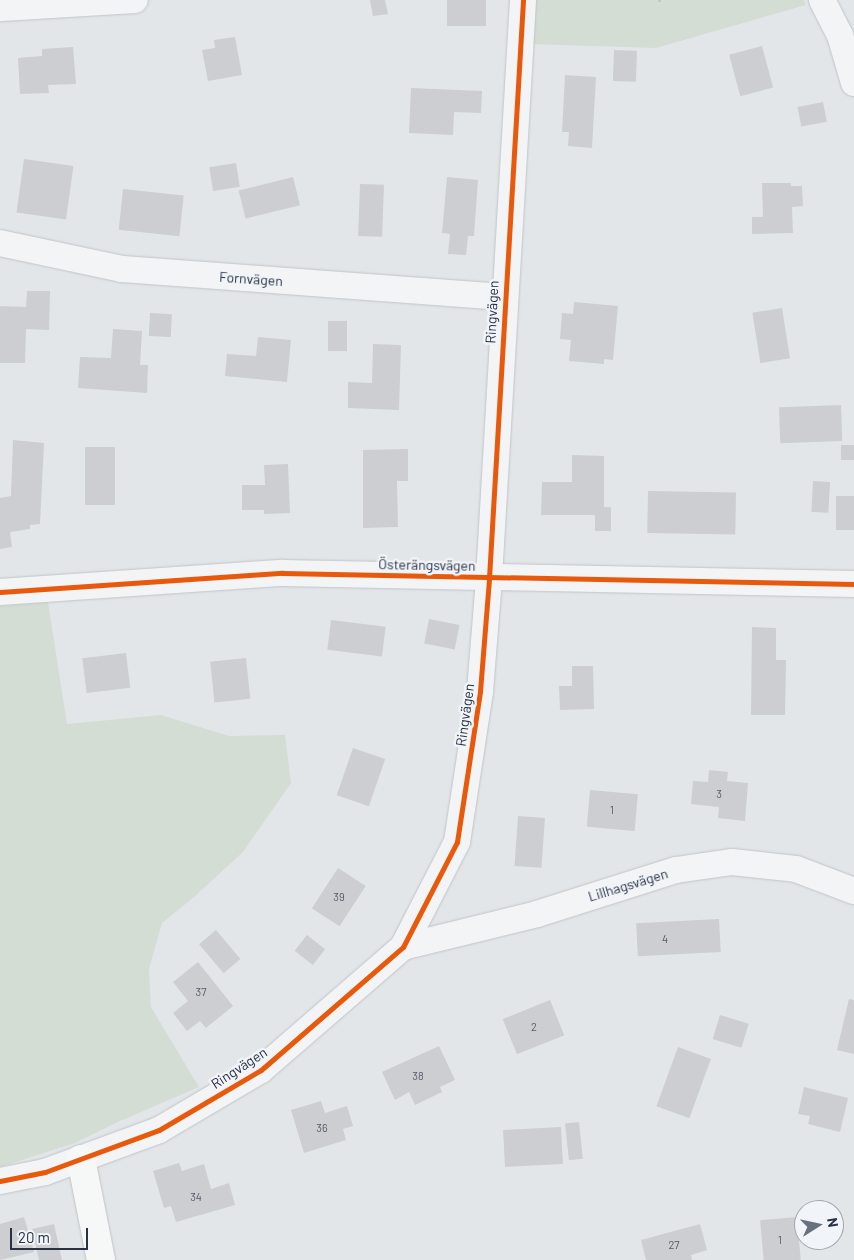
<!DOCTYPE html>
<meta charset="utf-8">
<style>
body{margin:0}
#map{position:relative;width:854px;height:1260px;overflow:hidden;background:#e3e6e9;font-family:Barlow,sans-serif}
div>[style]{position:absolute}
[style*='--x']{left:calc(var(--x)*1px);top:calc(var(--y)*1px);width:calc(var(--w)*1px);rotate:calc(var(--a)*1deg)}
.green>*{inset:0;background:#d3ddd4}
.building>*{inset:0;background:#ccced1;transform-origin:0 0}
.path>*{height:3px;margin-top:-1.5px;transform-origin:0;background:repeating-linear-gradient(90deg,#c4c7cc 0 4px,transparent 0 8px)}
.roads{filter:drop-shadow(0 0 1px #c1c4c7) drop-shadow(0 0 1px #c1c4c7)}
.minor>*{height:26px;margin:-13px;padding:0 13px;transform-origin:13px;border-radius:13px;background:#f3f4f5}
.secondary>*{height:28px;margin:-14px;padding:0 14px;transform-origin:14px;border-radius:14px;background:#f6f7f7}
.cycleway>*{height:5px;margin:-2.5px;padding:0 2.5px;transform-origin:2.5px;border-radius:2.5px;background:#e8590c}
span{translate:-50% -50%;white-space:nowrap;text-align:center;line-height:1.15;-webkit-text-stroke:5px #f1f4f8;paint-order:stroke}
.number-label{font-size:11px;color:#525a68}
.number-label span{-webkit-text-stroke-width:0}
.street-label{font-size:14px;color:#283244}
.north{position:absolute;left:794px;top:1200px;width:50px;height:50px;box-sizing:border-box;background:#f1f4f8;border:1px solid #a1a6b0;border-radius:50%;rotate:80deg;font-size:14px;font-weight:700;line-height:20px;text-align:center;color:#283244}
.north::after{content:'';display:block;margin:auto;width:18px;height:22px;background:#69717e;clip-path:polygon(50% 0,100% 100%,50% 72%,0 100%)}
.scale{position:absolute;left:10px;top:1228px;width:78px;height:22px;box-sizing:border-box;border:2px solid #283244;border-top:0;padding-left:6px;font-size:15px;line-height:18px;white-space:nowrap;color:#283244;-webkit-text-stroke:4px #f1f4f8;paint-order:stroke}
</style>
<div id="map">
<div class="green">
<i style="clip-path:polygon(533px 0,804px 0,806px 5px,656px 48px,530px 44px)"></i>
<i style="clip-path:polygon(48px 602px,67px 724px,161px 715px,229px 736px,285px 735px,291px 783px,243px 852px,193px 898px,162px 923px,149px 969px,151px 1007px,199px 1087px,120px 1121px,75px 1143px,0 1167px,0 606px)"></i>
</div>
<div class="building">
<i style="clip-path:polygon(370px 0,385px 0,388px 14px,373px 16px)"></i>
<i style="left:447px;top:0;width:39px;height:26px"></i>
<i style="clip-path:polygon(235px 37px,242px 75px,208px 81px,202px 50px,215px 48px,214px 40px)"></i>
<i style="left:762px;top:46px;width:43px;height:34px;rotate:75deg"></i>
<i style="clip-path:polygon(73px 47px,76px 84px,48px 85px,49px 93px,20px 94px,18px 58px,42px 56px,42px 49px)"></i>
<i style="left:614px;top:50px;width:23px;height:31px;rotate:2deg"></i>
<i style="clip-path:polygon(565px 75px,596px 77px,592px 148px,568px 146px,569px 132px,562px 132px)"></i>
<i style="clip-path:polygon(411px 88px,482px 91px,481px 113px,454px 112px,453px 135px,409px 133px)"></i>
<i style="left:823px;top:102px;width:20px;height:26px;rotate:79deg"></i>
<i style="left:24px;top:159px;width:50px;height:54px;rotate:8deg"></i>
<i style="left:236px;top:163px;width:24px;height:27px;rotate:81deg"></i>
<i style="left:293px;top:177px;width:29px;height:56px;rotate:76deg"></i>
<i style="clip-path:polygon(447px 177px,478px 180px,474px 236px,468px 236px,466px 255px,448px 254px,450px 234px,442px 233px)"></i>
<i style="clip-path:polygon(762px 183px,791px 183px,791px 186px,802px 186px,803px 206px,792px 207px,793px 233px,752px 234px,752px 217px,763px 217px)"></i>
<i style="left:360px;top:184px;width:24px;height:52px;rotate:2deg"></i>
<i style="left:123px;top:189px;width:61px;height:41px;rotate:6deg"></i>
<i style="clip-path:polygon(27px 291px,50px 291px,49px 330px,26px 329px,25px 363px,0 363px,0 306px,26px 307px)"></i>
<i style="clip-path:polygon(574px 302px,618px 306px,613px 360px,604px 359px,604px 364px,569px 361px,571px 340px,560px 339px,562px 313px,573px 314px)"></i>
<i style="left:782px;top:308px;width:51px;height:30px;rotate:81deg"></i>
<i style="left:150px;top:313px;width:22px;height:23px;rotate:3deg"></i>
<i style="left:328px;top:321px;width:19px;height:30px"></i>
<i style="clip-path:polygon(113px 329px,142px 331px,140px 365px,148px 365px,147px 393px,78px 388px,80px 357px,111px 358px)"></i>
<i style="clip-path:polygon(258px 337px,291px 340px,287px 382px,225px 376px,227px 354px,256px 356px)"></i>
<i style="clip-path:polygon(373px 344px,401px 345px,399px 410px,348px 408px,348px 382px,372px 383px)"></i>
<i style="left:841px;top:405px;width:36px;height:62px;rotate:88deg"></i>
<i style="clip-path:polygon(13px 440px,44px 443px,40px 524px,30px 525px,30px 529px,10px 532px,12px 547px,0 549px,0 498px,11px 496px)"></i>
<i style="left:841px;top:445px;width:13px;height:15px"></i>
<i style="left:85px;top:447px;width:30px;height:58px"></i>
<i style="clip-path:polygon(408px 449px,408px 481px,397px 481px,398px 527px,363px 528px,363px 450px)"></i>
<i style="clip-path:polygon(572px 455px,604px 456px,604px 507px,611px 507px,611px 531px,595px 531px,595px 515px,541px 515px,542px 482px,572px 482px)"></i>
<i style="clip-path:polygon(288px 464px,290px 513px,264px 514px,264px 510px,242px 510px,242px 485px,265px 485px,264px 465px)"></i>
<i style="left:813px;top:481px;width:17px;height:31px;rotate:3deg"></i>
<i style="left:648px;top:491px;width:88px;height:42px;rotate:1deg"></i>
<i style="left:836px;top:496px;width:18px;height:34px"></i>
<i style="left:429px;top:619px;width:31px;height:25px;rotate:11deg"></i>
<i style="left:331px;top:620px;width:55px;height:30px;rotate:7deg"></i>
<i style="clip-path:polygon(752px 627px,776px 628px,776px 660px,786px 660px,785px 715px,751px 715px)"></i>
<i style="left:126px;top:653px;width:35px;height:44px;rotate:83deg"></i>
<i style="left:246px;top:658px;width:41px;height:36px;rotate:84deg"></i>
<i style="clip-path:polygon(572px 666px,593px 666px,594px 709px,560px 710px,559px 686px,572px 686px)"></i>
<i style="left:353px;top:748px;width:34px;height:50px;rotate:19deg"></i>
<i style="clip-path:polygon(709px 770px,728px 772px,727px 781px,748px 783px,745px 821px,718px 818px,719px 807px,691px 804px,693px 781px,708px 782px)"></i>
<i style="left:590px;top:790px;width:48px;height:37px;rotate:5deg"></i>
<i style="left:518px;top:816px;width:27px;height:50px;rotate:4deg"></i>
<i style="left:338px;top:868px;width:33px;height:48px;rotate:33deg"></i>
<i style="left:719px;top:919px;width:33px;height:83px;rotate:87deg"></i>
<i style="left:216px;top:930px;width:38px;height:22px;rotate:50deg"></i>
<i style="left:307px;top:935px;width:23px;height:20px;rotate:38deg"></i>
<i style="clip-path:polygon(198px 962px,233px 1006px,206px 1028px,200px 1021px,187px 1031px,173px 1013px,188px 1001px,173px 982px)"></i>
<i style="clip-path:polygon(849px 999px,854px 1000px,854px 1054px,837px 1050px)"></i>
<i style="left:550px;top:1000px;width:38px;height:51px;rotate:68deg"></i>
<i style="left:720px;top:1015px;width:30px;height:25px;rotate:17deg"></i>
<i style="clip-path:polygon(439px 1046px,455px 1080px,440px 1087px,442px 1092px,415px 1105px,409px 1092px,395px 1100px,382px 1072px)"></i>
<i style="left:678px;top:1047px;width:35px;height:63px;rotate:20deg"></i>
<i style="clip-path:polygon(804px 1087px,848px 1098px,840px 1132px,808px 1124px,810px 1116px,798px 1114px)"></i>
<i style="clip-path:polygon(321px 1101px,325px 1113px,347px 1106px,353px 1126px,343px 1129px,346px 1140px,304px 1153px,291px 1110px)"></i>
<i style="left:579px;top:1122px;width:37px;height:14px;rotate:84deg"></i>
<i style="left:561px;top:1127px;width:37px;height:58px;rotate:87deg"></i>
<i style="clip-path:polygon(179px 1163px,182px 1171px,204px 1164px,211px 1189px,229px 1183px,235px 1205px,176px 1222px,171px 1206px,164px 1208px,153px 1171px)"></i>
<i style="clip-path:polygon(24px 1217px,34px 1252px,0 1260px,0 1224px)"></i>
<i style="left:797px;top:1217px;width:43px;height:37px;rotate:85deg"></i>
<i style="clip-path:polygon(54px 1224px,62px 1260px,39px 1260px,32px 1229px)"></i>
<i style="clip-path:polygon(700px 1224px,707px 1250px,691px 1255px,692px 1260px,646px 1260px,641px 1240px)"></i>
</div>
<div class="path">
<i style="--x:658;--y:0;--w:3;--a:0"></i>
</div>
<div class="roads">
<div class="minor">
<i style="--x:822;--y:0;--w:39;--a:63"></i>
<i style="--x:840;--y:35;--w:50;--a:73.7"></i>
<i style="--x:0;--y:8;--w:135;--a:-3.4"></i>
<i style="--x:0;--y:243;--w:125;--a:12"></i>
<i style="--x:122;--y:269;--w:383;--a:4.2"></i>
<i style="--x:0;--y:592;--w:283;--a:-3.9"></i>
<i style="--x:282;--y:573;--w:572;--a:1.1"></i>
<i style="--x:403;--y:947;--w:138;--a:-13.8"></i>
<i style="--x:537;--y:914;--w:146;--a:-17.6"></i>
<i style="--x:676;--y:870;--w:57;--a:-8.1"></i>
<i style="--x:732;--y:862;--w:64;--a:6.2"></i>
<i style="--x:796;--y:869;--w:62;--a:20.8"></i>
<i style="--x:0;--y:1181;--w:46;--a:-11.3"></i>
<i style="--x:45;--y:1172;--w:121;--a:-20.2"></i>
<i style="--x:159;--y:1130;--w:118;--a:-30.5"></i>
<i style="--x:261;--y:1070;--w:188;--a:-40.9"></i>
<i style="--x:403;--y:947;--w:118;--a:-62.8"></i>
<i style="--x:457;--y:842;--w:153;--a:-81.3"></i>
<i style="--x:480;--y:691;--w:113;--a:-85.4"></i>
<i style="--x:489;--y:578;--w:579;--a:-86.63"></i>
</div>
<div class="secondary">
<i style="--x:81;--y:1159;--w:103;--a:78.8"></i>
</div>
</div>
<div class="cycleway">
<i style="--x:0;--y:592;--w:283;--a:-3.9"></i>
<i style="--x:282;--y:573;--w:572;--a:1.1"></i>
<i style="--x:0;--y:1181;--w:46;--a:-11.3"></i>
<i style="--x:45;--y:1172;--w:121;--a:-20.2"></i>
<i style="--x:159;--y:1130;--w:118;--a:-30.5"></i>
<i style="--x:261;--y:1070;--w:188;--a:-40.9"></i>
<i style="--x:403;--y:947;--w:118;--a:-62.8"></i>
<i style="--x:457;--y:842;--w:153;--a:-81.3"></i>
<i style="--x:480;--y:691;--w:113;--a:-85.4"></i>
<i style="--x:489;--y:578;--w:579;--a:-86.63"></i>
</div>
<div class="number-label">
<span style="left:719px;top:794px">3</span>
<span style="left:612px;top:810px">1</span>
<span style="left:339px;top:897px">39</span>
<span style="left:665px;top:939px">4</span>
<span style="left:201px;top:992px">37</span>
<span style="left:534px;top:1027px">2</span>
<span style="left:418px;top:1076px">38</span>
<span style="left:322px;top:1128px">36</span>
<span style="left:196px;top:1197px">34</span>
<span style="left:780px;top:1240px">1</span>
<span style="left:674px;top:1245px">27</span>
</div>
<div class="street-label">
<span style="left:251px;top:279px;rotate:4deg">Fornvägen</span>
<span style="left:492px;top:312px;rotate:-87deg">Ringvägen</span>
<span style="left:427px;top:565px;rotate:1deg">Österängsvägen</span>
<span style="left:465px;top:715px;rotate:-82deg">Ringvägen</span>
<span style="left:628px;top:885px;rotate:-17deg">Lillhagsvägen</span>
<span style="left:239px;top:1068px;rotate:-33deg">Ringvägen</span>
</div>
<div class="north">N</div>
<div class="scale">20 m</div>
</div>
